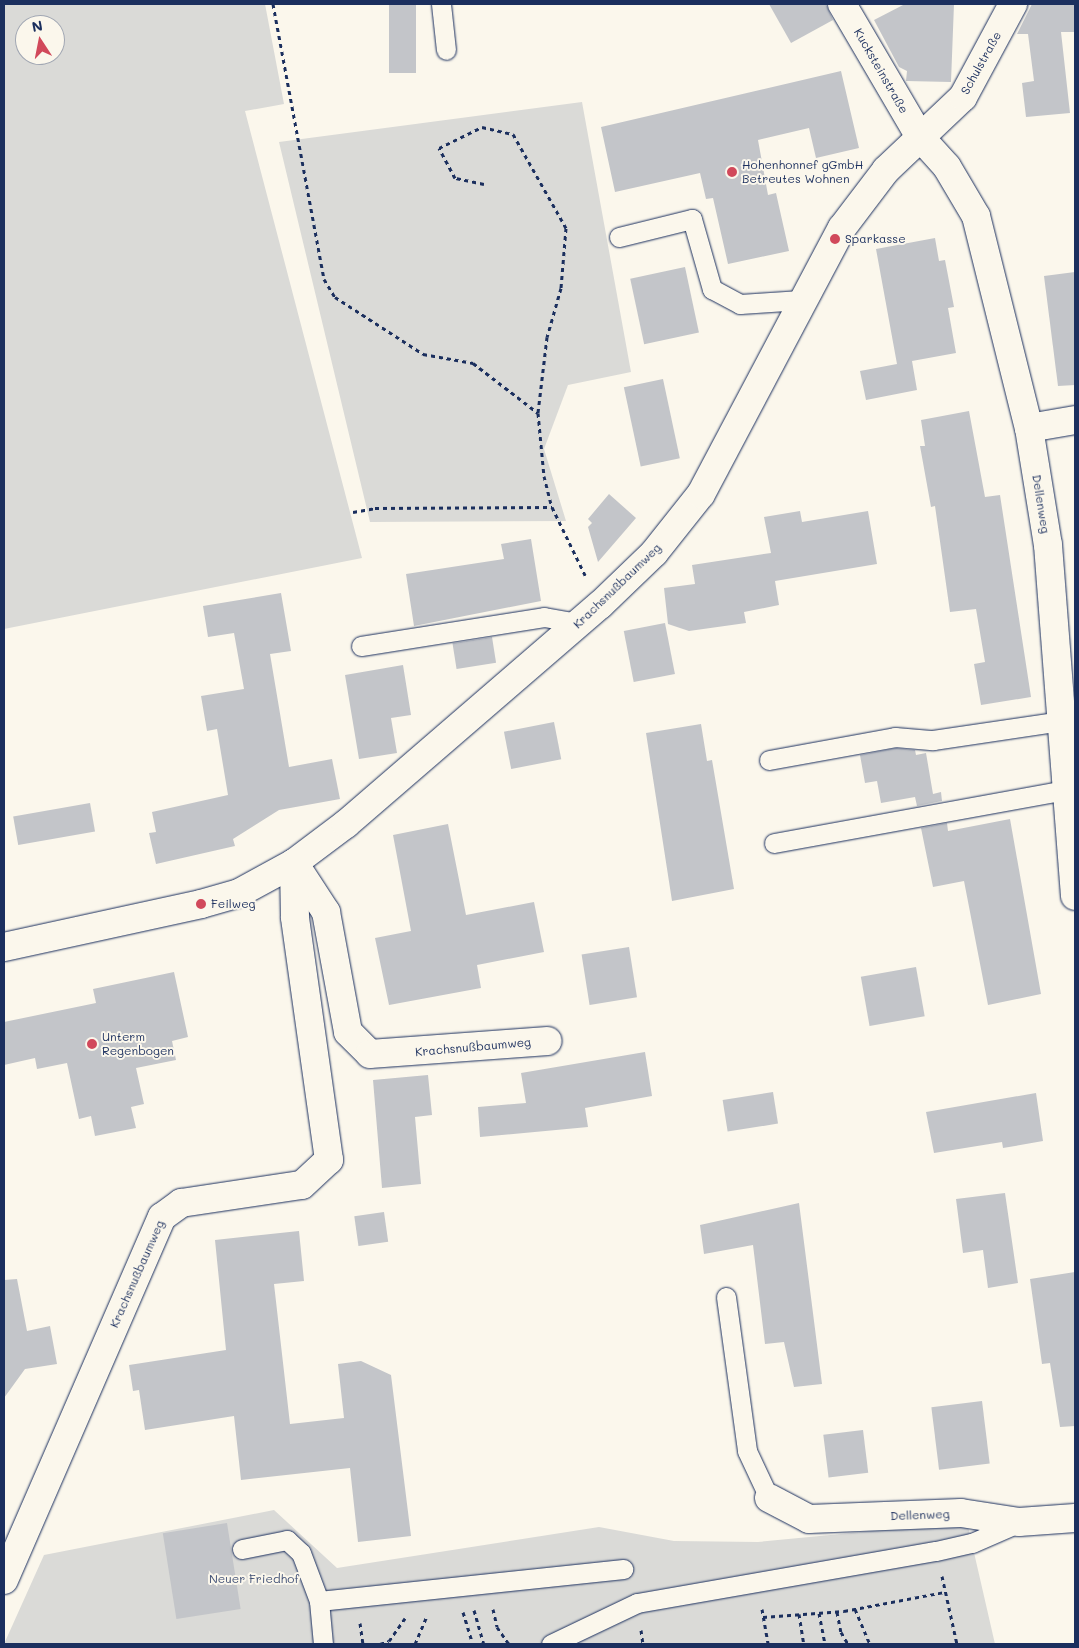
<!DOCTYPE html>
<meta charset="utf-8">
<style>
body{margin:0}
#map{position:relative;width:1079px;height:1648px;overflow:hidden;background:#fbf7ec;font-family:Mali,sans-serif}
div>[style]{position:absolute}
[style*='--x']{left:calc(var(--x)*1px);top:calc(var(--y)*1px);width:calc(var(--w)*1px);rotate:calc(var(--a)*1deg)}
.green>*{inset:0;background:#dadad7}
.building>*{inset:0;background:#c3c5c9;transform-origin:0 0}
.path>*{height:3px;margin-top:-1.5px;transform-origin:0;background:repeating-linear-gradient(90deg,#1b2f5e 0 4px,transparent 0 8px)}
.roads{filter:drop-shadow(0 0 1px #1b2f5e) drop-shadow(0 0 1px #1b2f5e)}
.service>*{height:19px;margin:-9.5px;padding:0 9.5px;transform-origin:9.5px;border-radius:9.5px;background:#fbf7ec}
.minor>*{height:28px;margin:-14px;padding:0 14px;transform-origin:14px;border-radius:14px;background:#fbf7ec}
.dots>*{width:14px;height:14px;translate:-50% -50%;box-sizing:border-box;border:2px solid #fbf7ec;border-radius:50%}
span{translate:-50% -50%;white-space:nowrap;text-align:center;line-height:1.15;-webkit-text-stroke:4px #fbf7ec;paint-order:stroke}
.street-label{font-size:12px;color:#1b2f5e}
.poi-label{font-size:12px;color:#1b2f5e}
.left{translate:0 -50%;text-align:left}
.park-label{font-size:12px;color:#415176}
.frame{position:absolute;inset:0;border:5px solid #1b2f5e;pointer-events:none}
.north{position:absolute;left:15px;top:15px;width:50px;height:50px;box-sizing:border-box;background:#fbf7ec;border:1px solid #a1a7b3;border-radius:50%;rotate:349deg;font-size:14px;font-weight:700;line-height:20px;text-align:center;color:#1b2f5e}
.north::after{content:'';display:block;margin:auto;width:18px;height:22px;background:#d1495b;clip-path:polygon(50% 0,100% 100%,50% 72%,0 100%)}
</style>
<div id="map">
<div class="green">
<i style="clip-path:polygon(evenodd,4px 4px,265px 4px,284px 104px,245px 111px,362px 558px,4px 629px,4px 4px,25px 25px,55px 25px,55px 55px,25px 55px,25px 25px)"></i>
<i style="clip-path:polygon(582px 102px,631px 372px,568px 385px,544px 449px,566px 521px,370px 522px,279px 142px)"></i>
<i style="clip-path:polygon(274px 1510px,337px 1568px,599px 1527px,674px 1541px,758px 1542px,967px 1522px,995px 1644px,4px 1644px,44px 1555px)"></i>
</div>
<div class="building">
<i style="left:389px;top:4px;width:27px;height:69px"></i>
<i style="clip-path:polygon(769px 4px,826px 4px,833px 20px,791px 43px)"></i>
<i style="clip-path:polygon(905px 4px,954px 4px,951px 82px,906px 81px,907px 71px,899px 67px,874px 20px)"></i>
<i style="clip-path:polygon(1032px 4px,1075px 4px,1075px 32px,1061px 32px,1070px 113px,1026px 117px,1022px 83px,1034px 81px,1028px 34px,1017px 34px)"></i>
<i style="clip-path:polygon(841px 71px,859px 148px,816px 158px,809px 128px,758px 140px,768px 195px,776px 193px,789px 251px,728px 264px,713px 198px,706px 199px,700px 173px,615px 192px,601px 127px)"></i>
<i style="clip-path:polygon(935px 238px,939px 261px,945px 260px,954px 307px,948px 308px,956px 353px,912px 361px,917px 390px,866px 400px,860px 371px,897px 364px,876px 249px)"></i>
<i style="left:685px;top:267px;width:67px;height:56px;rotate:78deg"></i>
<i style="clip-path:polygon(1075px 272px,1075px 385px,1058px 386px,1044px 276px)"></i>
<i style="left:663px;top:379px;width:81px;height:40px;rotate:78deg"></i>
<i style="clip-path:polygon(969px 411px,985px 497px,1000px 495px,1031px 697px,981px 705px,974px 664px,985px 662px,976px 609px,950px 612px,935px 506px,931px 507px,920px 446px,925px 446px,921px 420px)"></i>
<i style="clip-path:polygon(609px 494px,636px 518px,598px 562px,588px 527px,592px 523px,588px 519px)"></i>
<i style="clip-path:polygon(800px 511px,802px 522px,868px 511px,877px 564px,775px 581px,779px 605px,744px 612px,746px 623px,689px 631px,668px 624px,664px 588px,695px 584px,692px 565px,771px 553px,764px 517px)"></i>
<i style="clip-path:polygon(531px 539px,541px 601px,414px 626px,406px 574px,504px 559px,501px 544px)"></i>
<i style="clip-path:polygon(281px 593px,291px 651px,270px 654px,289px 767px,332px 759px,340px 799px,279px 810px,233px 839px,235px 846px,156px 864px,149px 833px,156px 832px,152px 812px,228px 795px,217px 729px,207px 731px,201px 696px,244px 689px,234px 633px,208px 637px,203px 606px)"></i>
<i style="left:665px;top:623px;width:52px;height:42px;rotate:79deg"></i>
<i style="left:492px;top:637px;width:26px;height:40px;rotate:81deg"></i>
<i style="clip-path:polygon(403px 665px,411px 715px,391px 718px,397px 753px,359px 759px,345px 675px)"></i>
<i style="left:554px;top:722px;width:38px;height:51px;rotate:79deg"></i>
<i style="clip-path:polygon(701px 724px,707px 761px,712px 760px,734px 889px,672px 901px,646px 733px)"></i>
<i style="clip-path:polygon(896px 748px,915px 750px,916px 755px,926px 753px,933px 794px,941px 792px,942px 801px,917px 806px,915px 797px,881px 803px,877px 781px,865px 783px,860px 755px)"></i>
<i style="left:90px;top:803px;width:29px;height:78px;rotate:80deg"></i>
<i style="clip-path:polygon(1010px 819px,1041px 994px,988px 1005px,964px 881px,933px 887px,921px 828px,947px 823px,948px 831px)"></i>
<i style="clip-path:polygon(448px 824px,466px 915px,534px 902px,544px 952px,477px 965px,481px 988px,389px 1005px,375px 938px,411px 931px,393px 835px)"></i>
<i style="left:629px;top:947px;width:51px;height:48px;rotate:81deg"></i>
<i style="left:916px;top:967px;width:50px;height:56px;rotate:80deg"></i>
<i style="clip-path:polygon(174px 972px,188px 1037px,172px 1041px,176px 1060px,136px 1068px,144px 1104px,131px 1107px,136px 1128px,95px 1136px,91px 1116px,79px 1119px,67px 1063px,37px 1069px,35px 1058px,4px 1065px,4px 1022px,96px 1003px,93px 989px)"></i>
<i style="clip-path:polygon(645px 1052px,652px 1096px,585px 1108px,588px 1127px,480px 1137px,478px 1107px,526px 1103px,521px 1073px)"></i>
<i style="clip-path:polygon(428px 1075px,432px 1115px,415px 1117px,421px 1184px,382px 1188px,373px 1080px)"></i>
<i style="left:773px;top:1092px;width:32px;height:51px;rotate:81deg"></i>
<i style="clip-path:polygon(1036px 1093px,1043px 1141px,1003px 1148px,1002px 1142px,934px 1153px,926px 1112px)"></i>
<i style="clip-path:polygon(1005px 1193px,1018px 1283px,988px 1288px,983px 1250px,963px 1253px,956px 1199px)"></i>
<i style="clip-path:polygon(799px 1203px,822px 1384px,794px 1387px,784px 1342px,765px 1344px,753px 1245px,704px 1254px,700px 1225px)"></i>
<i style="left:384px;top:1212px;width:30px;height:30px;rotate:82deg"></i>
<i style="clip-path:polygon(299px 1231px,304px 1281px,274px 1284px,290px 1424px,344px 1418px,338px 1364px,361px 1361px,391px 1375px,411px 1536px,358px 1542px,350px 1468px,241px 1480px,234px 1416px,145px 1430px,139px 1390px,133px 1391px,129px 1365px,226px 1350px,215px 1240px)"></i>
<i style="clip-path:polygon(1075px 1272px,1075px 1426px,1060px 1427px,1050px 1363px,1042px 1364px,1030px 1279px)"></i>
<i style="clip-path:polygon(17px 1279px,27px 1331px,50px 1326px,57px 1364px,25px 1369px,4px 1398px,4px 1280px)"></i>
<i style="left:982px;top:1401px;width:63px;height:51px;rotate:83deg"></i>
<i style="left:863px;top:1430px;width:43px;height:40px;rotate:83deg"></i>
<i style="left:227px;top:1523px;width:87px;height:65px;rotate:81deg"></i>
</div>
<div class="path">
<i style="--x:273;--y:4;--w:280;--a:79.5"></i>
<i style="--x:324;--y:279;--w:21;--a:59"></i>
<i style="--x:335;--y:297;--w:105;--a:32.9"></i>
<i style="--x:423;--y:354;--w:51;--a:10.2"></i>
<i style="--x:473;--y:363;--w:82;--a:37.6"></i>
<i style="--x:484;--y:184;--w:30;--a:-168"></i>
<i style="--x:455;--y:178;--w:34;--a:-118"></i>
<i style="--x:439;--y:148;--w:48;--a:-26"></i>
<i style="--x:482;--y:127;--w:32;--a:13"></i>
<i style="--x:513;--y:134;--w:108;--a:60.6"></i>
<i style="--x:566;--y:228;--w:60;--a:94.8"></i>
<i style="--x:561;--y:288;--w:51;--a:105.9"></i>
<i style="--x:547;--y:337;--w:77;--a:96.8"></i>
<i style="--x:538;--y:413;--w:63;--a:84.6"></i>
<i style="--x:544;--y:476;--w:32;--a:76"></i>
<i style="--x:552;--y:507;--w:76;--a:64.1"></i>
<i style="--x:353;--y:512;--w:22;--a:-10"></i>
<i style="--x:375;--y:508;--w:177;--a:-0.3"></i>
<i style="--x:942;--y:1576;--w:70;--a:77.6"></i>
<i style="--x:493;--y:1609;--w:18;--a:77"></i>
<i style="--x:497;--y:1627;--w:21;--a:55"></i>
<i style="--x:762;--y:1609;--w:36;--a:80"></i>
<i style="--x:855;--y:1609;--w:38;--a:67"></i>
<i style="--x:474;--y:1610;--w:35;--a:74"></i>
<i style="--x:463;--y:1612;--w:34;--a:73"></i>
<i style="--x:837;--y:1612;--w:20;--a:79"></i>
<i style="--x:841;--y:1632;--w:14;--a:60"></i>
<i style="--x:819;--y:1613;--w:32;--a:79"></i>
<i style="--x:799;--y:1614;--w:30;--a:81"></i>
<i style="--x:763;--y:1617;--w:81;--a:-4.2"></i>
<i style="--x:844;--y:1611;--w:103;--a:-10.7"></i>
<i style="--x:360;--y:1623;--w:21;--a:82"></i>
<i style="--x:641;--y:1630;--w:14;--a:82"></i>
<i style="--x:380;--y:1644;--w:9;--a:-18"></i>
<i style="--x:389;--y:1641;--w:28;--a:-55"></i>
<i style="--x:415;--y:1644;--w:30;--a:-67"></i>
</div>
<div class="roads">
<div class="service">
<i style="--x:441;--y:4;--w:46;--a:83.8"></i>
<i style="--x:619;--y:237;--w:75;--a:-13.9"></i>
<i style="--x:692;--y:219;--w:73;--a:74.1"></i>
<i style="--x:712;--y:289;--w:32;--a:28"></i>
<i style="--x:740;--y:304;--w:61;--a:-3.8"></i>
<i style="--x:361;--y:646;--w:185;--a:-9"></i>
<i style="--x:544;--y:617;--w:36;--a:10"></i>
<i style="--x:769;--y:760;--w:128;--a:-10.3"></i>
<i style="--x:895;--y:737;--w:38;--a:5"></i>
<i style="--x:933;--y:740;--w:129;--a:-8.4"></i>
<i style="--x:774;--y:843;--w:297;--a:-10.3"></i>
<i style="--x:726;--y:1297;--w:155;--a:82.2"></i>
<i style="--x:747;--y:1451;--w:52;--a:64.9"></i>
<i style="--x:242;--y:1549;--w:46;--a:-11.3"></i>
<i style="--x:287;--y:1540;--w:19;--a:43"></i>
<i style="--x:301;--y:1553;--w:51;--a:69.4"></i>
<i style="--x:319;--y:1601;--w:43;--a:84.7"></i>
<i style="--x:319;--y:1601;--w:306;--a:-6"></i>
<i style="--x:551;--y:1644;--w:95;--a:-25.5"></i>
<i style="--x:637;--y:1603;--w:303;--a:-9.9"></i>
<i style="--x:936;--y:1551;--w:37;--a:-13"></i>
<i style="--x:972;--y:1543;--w:50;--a:-23.5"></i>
</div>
<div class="minor">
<i style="--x:842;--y:4;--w:154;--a:59.6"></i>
<i style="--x:920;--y:137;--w:40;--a:48"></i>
<i style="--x:947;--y:167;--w:57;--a:59.4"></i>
<i style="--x:976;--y:216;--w:219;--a:76"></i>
<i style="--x:1029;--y:428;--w:119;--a:80.8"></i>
<i style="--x:1048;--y:545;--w:352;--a:85.6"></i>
<i style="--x:1029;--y:428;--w:47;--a:-9.9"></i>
<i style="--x:294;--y:863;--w:59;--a:56.9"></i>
<i style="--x:326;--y:912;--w:122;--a:79.6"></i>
<i style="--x:348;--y:1032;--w:31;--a:45"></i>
<i style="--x:370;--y:1054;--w:178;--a:-4.2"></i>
<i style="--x:4;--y:947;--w:202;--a:-12.3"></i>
<i style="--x:201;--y:904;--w:40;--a:-16"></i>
<i style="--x:239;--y:893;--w:63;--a:-28.6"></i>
<i style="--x:294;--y:863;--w:65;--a:-36.9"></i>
<i style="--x:346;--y:824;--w:335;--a:-40.8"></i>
<i style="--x:600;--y:605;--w:75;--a:-43.9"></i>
<i style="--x:654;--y:553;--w:75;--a:-51.5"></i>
<i style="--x:701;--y:494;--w:301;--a:-62.1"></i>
<i style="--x:842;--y:228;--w:73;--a:-52.8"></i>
<i style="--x:886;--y:170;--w:106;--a:-43.5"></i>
<i style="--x:963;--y:97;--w:106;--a:-61.7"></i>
<i style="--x:769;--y:1498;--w:45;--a:27.7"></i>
<i style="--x:809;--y:1519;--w:152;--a:-2.3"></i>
<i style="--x:961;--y:1513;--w:59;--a:8.8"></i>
<i style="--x:1019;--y:1522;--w:56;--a:-4.1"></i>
<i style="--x:4;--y:1580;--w:396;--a:-66.5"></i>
<i style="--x:162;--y:1217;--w:24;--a:-36"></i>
<i style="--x:181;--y:1203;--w:122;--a:-8.5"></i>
<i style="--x:302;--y:1185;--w:37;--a:-43"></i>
<i style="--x:329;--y:1160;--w:245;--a:-98"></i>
<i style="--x:295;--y:917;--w:54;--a:-91.1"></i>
</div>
</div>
<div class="dots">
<i style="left:732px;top:172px;background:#d1495b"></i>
<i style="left:835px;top:239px;background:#d1495b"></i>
<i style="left:201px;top:904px;background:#d1495b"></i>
<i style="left:92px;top:1044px;background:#d1495b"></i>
</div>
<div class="street-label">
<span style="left:981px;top:63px;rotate:-61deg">Schulstraße</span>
<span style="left:881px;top:71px;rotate:60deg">Kucksteinstraße</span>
<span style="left:1041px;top:504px;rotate:81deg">Dellenweg</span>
<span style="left:617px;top:586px;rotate:-44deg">Krachsnußbaumweg</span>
<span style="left:473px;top:1047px;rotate:-5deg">Krachsnußbaumweg</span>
<span style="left:137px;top:1274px;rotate:-66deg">Krachsnußbaumweg</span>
<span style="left:920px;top:1515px;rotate:-2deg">Dellenweg</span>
</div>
<div class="poi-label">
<span class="left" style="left:742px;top:172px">Hohenhonnef gGmbH<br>Betreutes Wohnen</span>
<span class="left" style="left:845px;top:239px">Sparkasse</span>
<span class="left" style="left:211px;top:904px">Feilweg</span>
<span class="left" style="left:102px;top:1044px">Unterm<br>Regenbogen</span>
</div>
<div class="park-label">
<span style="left:254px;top:1579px">Neuer Friedhof</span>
</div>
<div class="frame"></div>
<div class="north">N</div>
</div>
